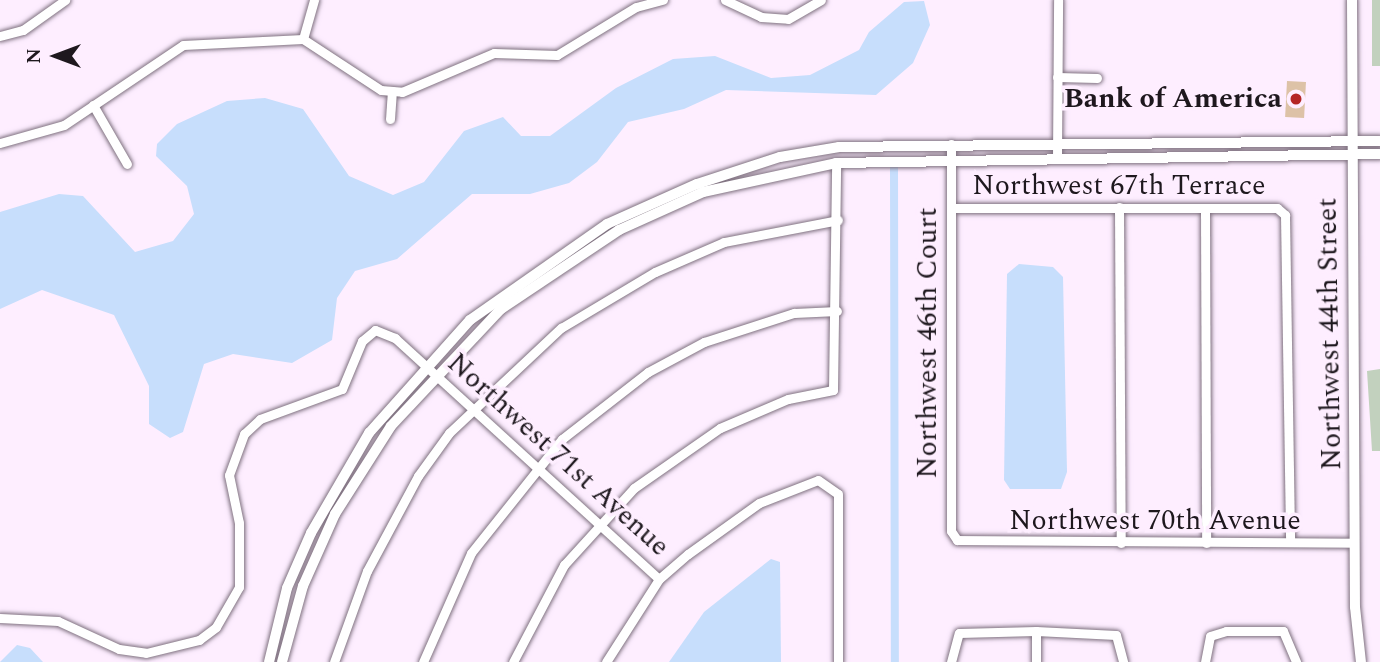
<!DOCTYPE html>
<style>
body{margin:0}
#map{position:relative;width:1380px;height:662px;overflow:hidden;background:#feeeff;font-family:Spectral,serif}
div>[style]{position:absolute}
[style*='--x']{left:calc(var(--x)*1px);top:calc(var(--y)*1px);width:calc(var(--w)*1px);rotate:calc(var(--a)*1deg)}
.green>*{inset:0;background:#c2d1be;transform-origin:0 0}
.water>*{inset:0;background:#c7defc}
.canal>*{height:8px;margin:-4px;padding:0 4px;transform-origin:4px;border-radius:4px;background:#c7defc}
.building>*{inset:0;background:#ddc2a7;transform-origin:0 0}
.roads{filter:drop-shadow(0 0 2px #7f7180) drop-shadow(0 0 2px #7f7180)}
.minor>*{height:9px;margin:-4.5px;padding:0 4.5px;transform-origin:4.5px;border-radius:4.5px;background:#fff}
.tertiary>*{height:10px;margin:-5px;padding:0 5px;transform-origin:5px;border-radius:5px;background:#fff}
.dots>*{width:19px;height:19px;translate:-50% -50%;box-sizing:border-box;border:4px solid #feeeff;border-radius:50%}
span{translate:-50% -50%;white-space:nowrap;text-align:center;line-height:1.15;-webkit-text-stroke:7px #feeeff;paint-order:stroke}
.poi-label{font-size:28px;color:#1e181e;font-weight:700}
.right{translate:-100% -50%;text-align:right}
.street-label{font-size:28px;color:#1e181e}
.north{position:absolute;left:21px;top:21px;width:70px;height:70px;-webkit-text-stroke:5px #feeeff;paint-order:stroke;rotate:270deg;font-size:19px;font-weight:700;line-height:28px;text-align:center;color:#1e181e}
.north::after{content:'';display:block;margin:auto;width:24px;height:32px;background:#1e181e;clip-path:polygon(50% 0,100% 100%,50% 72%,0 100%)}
</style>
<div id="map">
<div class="green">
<i style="left:1372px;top:0;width:8px;height:66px"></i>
<i style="clip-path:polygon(1380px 369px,1380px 451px,1372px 451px,1367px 371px)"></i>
</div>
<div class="water">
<i style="clip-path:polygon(924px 1px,930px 25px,913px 63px,876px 95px,726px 90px,684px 109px,628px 122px,597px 162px,569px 183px,530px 194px,472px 194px,397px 259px,355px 271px,337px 298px,332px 340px,292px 363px,233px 354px,204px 364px,183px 432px,170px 438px,149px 424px,149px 386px,114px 315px,42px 290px,0 309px,0 212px,59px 194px,83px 196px,135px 252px,173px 241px,194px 214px,187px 186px,156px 156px,157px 144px,177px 124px,227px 101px,265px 98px,303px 109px,349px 176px,393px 195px,424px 182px,464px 131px,503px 117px,521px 136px,550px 136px,616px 88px,673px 59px,715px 56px,771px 78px,810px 75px,859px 50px,869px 32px,904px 2px)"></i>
<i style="clip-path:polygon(1019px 264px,1053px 267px,1063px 277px,1067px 472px,1061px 489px,1010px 489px,1004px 480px,1007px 274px)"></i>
<i style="clip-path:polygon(771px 559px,780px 562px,781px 662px,669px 662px,704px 612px)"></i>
<i style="clip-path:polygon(17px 645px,30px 648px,43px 662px,0 662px)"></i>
</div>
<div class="canal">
<i style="--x:894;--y:166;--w:496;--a:89.9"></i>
</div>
<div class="building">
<i style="left:1287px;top:81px;width:19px;height:36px;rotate:3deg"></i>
</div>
<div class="roads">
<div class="minor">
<i style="--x:725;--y:0;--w:40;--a:25"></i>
<i style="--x:761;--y:17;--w:27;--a:4"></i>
<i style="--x:788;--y:19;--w:38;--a:-30"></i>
<i style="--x:0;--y:36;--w:24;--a:-15"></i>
<i style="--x:23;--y:30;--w:52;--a:-35.5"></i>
<i style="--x:303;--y:39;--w:41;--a:-74.2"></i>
<i style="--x:1057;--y:77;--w:40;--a:1.4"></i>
<i style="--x:93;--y:105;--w:68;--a:60"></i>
<i style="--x:390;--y:119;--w:28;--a:-86"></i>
<i style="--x:0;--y:143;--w:66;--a:-15.7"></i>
<i style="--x:64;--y:125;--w:143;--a:-33.9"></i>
<i style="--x:183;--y:45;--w:120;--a:-2.9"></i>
<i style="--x:303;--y:39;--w:93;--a:33.2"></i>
<i style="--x:381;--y:90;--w:21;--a:5"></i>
<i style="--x:402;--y:92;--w:100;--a:-23"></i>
<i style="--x:494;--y:53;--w:63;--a:1.8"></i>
<i style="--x:557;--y:55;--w:92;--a:-31.3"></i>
<i style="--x:636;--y:7;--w:28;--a:-15"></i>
<i style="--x:951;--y:144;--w:387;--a:90"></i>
<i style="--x:951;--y:531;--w:11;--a:56"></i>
<i style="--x:957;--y:540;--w:397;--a:0.4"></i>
<i style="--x:1057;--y:157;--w:157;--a:-89.6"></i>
<i style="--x:1119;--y:207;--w:336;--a:89.7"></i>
<i style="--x:951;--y:208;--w:326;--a:0"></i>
<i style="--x:1277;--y:208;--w:11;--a:41"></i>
<i style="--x:1285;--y:215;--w:327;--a:89.1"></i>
<i style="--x:1205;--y:208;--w:335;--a:89.8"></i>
<i style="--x:0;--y:618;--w:58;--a:3"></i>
<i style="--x:58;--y:621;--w:67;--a:24.7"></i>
<i style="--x:119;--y:649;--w:27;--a:8"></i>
<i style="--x:146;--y:653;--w:55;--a:-13.8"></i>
<i style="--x:199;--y:640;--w:21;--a:-37"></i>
<i style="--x:216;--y:627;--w:46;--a:-60.1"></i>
<i style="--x:239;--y:587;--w:64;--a:-90"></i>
<i style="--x:239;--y:523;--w:49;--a:-101.8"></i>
<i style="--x:229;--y:475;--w:44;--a:-69.9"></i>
<i style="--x:244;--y:434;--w:22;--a:-43"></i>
<i style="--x:260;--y:419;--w:87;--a:-20.1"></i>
<i style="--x:342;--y:389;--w:52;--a:-67.4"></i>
<i style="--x:362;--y:341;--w:17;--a:-40"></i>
<i style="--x:375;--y:330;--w:22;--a:22"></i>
<i style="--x:395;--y:338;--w:357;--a:42.4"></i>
<i style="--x:334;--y:662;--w:97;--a:-70.1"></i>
<i style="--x:367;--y:571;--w:108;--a:-61.8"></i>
<i style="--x:418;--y:476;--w:53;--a:-54.2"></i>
<i style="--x:449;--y:433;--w:154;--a:-43.2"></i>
<i style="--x:561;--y:328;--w:109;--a:-30.8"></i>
<i style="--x:655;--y:272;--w:75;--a:-23.5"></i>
<i style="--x:724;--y:242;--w:116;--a:-10.9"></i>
<i style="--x:423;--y:662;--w:119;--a:-66.2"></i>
<i style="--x:471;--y:553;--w:146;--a:-51.4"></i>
<i style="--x:562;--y:439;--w:109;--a:-37.9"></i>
<i style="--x:648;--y:372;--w:64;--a:-28.2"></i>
<i style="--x:704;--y:342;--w:95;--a:-17.9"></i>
<i style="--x:794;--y:313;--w:43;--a:-2.7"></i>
<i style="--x:513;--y:662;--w:110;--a:-62.3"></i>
<i style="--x:564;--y:565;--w:104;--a:-47.7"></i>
<i style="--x:634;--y:488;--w:105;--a:-34.9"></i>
<i style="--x:720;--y:428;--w:74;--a:-23.1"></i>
<i style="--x:788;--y:399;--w:46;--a:-11.3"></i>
<i style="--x:833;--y:390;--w:227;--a:-89.2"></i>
<i style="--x:606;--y:662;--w:98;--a:-57.4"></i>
<i style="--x:659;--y:579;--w:38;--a:-41"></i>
<i style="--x:688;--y:554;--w:87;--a:-35.7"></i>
<i style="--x:759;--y:503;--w:63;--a:-21.3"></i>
<i style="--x:818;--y:480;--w:24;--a:35"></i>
<i style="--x:838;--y:494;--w:168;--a:90"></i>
<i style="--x:951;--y:662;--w:30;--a:-75"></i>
<i style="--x:959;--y:633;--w:77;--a:-1.5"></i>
<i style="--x:1036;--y:631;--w:80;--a:2.9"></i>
<i style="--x:1116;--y:635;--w:28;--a:75"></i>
<i style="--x:1036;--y:662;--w:31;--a:-90"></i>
<i style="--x:1205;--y:662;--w:26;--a:-79"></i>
<i style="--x:1210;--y:636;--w:17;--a:-17"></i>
<i style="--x:1226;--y:631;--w:57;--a:0"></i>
<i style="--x:1283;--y:631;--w:34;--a:67"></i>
</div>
<div class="tertiary">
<i style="--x:1352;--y:0;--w:607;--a:89.72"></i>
<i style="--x:1355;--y:607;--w:55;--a:83.8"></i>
<i style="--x:269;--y:662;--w:76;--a:-76.3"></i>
<i style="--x:287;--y:588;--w:60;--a:-66.4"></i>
<i style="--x:311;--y:533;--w:116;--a:-59.9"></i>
<i style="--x:369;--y:433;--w:152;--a:-48.2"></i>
<i style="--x:470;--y:320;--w:167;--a:-35"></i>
<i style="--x:607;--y:224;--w:98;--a:-24"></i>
<i style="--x:697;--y:184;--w:87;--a:-18"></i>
<i style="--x:780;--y:157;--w:60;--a:-9.6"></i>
<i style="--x:839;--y:147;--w:541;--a:-0.64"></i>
<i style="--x:282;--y:662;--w:79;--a:-74.6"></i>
<i style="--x:303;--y:586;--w:79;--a:-66"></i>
<i style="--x:335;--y:514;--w:104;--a:-57.5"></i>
<i style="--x:391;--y:426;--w:161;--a:-46.8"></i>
<i style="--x:501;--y:309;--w:142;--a:-33.8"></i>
<i style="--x:619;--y:230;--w:92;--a:-24.3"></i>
<i style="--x:703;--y:192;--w:136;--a:-12.3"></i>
<i style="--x:836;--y:163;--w:544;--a:-0.95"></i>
</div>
</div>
<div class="dots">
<i style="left:1296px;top:99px;background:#b52525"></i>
</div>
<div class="poi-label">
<span class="right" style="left:1282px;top:99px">Bank of America</span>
</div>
<div class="street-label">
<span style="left:1119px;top:186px">Northwest 67th Terrace</span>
<span style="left:1330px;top:334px;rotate:-91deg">Northwest 44th Street</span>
<span style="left:928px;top:343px;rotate:-90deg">Northwest 46th Court</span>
<span style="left:558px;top:455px;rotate:42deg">Northwest 71st Avenue</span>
<span style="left:1155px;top:521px">Northwest 70th Avenue</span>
</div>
<div class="north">N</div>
</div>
